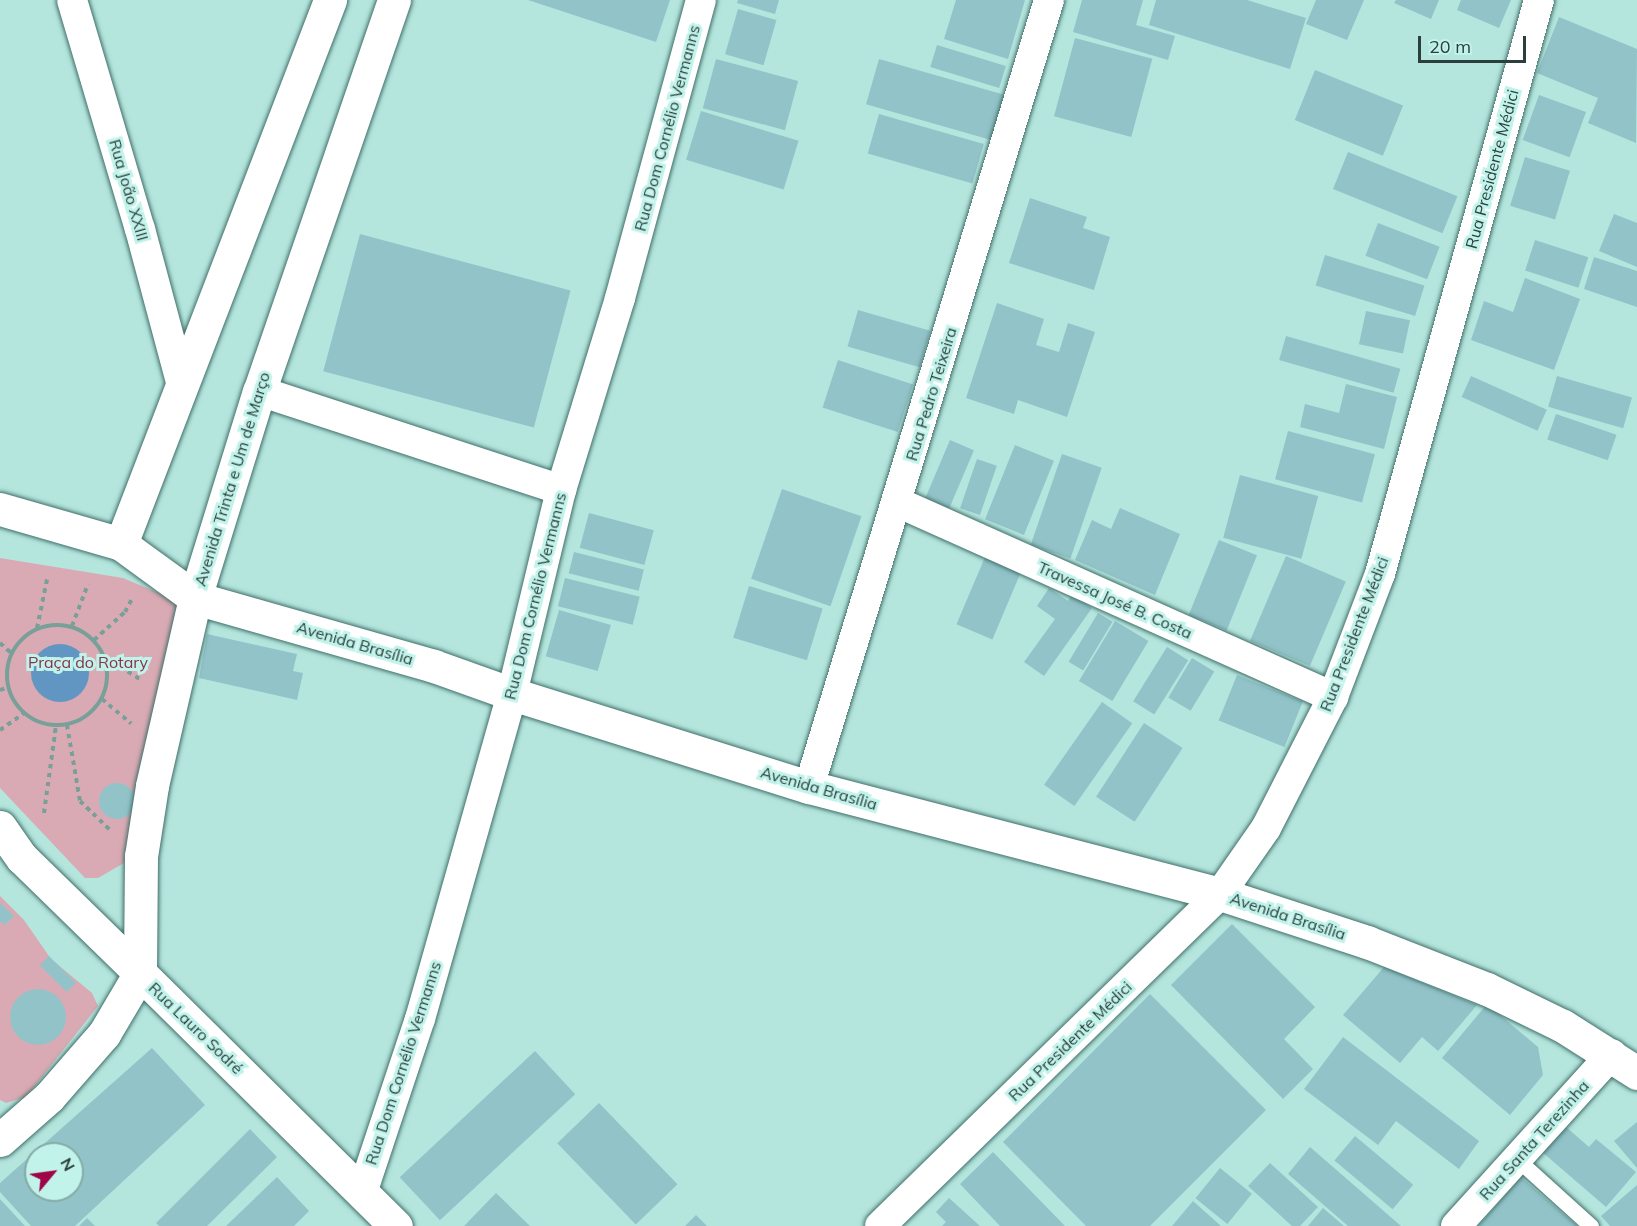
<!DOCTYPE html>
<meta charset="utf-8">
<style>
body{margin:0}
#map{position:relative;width:1637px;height:1226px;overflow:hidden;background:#b4e6de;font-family:Mulish,sans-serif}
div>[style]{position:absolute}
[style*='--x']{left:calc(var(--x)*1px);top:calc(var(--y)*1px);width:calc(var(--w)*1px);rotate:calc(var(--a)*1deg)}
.green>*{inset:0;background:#daaab4}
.water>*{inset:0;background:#6196c2}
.round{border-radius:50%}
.building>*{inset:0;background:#92c3c9;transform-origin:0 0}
.path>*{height:4px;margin-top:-2px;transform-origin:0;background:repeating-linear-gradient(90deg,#799f99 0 4.5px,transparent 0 9px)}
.path>.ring{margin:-2px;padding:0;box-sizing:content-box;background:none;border:4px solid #799f99;border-radius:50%}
.roads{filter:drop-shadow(0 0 2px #416f69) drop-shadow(0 0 2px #416f69)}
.service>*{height:15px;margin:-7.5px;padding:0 7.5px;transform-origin:7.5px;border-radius:7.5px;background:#fff}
.minor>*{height:30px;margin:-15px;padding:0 15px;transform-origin:15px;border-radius:15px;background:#fff}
.tertiary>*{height:33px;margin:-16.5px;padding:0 16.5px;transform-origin:16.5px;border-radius:16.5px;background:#fff}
.secondary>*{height:33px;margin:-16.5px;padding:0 16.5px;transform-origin:16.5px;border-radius:16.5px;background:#fff}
span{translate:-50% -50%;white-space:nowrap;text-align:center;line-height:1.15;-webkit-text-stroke:6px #c1f3eb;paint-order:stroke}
.street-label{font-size:16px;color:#2b3f3c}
.park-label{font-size:16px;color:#87334b}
.north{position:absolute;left:24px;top:1142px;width:60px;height:60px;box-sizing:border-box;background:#c1f3eb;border:2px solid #85aba5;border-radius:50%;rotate:61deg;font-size:16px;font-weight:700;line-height:24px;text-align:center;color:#2b3f3c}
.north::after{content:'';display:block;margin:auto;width:21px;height:27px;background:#9f0348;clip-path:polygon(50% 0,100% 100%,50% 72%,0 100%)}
.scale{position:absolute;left:1418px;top:36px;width:108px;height:27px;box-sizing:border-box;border:3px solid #2b3f3c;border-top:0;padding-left:8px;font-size:18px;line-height:21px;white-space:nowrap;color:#2b3f3c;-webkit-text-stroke:4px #c1f3eb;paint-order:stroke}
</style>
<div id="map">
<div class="green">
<i style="clip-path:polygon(0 558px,123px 578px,173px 599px,182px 611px,133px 845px,124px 863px,98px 878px,85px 878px,0 788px)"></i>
<i style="clip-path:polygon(0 896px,24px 920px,51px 959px,92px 993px,98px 1006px,26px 1097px,6px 1103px,0 1100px)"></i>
</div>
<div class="water">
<i class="round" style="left:31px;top:644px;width:58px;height:58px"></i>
</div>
<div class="building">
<i style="clip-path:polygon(528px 0,670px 0,656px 42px)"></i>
<i style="clip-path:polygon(738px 0,779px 0,775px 14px,737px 3px)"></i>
<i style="clip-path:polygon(956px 0,1025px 0,1008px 59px,944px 39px)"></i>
<i style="clip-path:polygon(1082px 0,1143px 0,1136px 25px,1175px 36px,1168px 60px,1073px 32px)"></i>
<i style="clip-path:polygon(1156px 0,1247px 0,1306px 18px,1290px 69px,1149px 25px)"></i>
<i style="clip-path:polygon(1316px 0,1364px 0,1347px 40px,1306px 24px)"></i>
<i style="clip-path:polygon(1396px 0,1439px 0,1431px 19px,1394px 3px)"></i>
<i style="clip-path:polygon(1461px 0,1511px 0,1499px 28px,1457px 10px)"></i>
<i style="left:738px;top:9px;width:40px;height:47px;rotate:16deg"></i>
<i style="clip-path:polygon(1559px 17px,1637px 49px,1636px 143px,1588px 123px,1598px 98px,1537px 73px)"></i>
<i style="left:1075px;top:38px;width:80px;height:81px;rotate:15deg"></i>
<i style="left:937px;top:45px;width:72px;height:23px;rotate:17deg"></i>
<i style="left:716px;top:59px;width:85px;height:51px;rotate:15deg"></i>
<i style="left:879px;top:59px;width:131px;height:47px;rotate:16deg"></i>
<i style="left:1315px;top:70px;width:95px;height:54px;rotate:22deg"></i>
<i style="left:1539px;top:95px;width:50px;height:48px;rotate:20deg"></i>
<i style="left:701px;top:111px;width:102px;height:51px;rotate:17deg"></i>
<i style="left:879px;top:114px;width:109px;height:41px;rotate:16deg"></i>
<i style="left:1348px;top:152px;width:118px;height:40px;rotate:22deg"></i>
<i style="left:1525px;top:157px;width:47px;height:51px;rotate:17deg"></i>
<i style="clip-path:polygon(1030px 198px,1087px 217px,1083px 228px,1110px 237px,1094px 290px,1009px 263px)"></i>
<i style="clip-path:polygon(1614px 214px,1637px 223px,1637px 267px,1599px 251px)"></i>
<i style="left:1378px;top:223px;width:66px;height:35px;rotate:21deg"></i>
<i style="left:360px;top:234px;width:218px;height:142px;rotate:15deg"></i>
<i style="left:1535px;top:240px;width:56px;height:32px;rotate:18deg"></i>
<i style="left:1325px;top:255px;width:104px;height:32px;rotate:17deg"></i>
<i style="clip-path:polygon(1594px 257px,1637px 271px,1637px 307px,1584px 289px)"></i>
<i style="clip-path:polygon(1525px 278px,1580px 299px,1554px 370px,1471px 340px,1484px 301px,1513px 312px)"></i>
<i style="clip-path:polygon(997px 303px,1044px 319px,1036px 345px,1059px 352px,1068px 323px,1095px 332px,1067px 417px,1018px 400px,1014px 414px,966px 398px)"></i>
<i style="left:858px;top:310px;width:75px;height:38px;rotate:16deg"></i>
<i style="left:1366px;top:311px;width:45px;height:34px;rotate:12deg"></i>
<i style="left:1286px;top:336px;width:119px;height:25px;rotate:16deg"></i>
<i style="left:838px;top:360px;width:79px;height:50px;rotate:18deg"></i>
<i style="left:1471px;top:376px;width:83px;height:23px;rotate:24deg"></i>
<i style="left:1557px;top:376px;width:78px;height:32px;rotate:16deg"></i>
<i style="clip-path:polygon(1346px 384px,1397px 397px,1384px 449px,1300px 427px,1305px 404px,1339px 413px)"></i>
<i style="left:1556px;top:414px;width:64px;height:27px;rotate:19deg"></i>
<i style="left:1288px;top:431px;width:90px;height:50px;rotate:15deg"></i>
<i style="left:950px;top:440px;width:26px;height:63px;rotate:23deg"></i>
<i style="left:1015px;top:445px;width:42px;height:80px;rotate:22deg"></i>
<i style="left:1062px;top:454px;width:42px;height:96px;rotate:19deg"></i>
<i style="left:977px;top:459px;width:21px;height:52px;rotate:19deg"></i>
<i style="left:1240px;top:475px;width:81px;height:65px;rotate:15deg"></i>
<i style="left:782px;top:489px;width:84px;height:95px;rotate:19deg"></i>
<i style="clip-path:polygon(1120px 508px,1180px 534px,1155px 595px,1075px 560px,1092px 520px,1111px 529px)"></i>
<i style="left:589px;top:513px;width:67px;height:36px;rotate:15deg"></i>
<i style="left:1219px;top:540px;width:41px;height:81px;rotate:22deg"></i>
<i style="left:574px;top:552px;width:72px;height:22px;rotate:14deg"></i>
<i style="left:1286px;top:556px;width:65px;height:92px;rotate:23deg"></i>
<i style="left:985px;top:557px;width:39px;height:73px;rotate:23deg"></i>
<i style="left:565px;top:578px;width:77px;height:29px;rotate:14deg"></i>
<i style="left:749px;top:586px;width:77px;height:54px;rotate:17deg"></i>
<i style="clip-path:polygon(1049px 588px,1068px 601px,1072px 594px,1092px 608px,1044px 676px,1024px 662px,1055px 619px,1037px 606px)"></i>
<i style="left:559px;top:610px;width:54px;height:48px;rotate:16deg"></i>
<i style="left:1098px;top:613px;width:17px;height:57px;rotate:31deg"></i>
<i style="left:1115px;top:621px;width:39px;height:70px;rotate:31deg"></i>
<i style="clip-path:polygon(207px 634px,297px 654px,293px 671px,303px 673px,297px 700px,199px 678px)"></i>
<i style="left:1167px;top:647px;width:25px;height:64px;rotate:32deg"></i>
<i style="left:1192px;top:658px;width:26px;height:46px;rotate:31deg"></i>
<i style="left:1237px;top:675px;width:71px;height:49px;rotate:22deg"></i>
<i style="left:1102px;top:702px;width:37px;height:101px;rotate:35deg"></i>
<i style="left:1144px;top:723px;width:46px;height:88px;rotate:33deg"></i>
<i class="round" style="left:99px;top:783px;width:36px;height:36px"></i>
<i style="clip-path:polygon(0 903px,14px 916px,5px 925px,0 921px)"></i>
<i style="clip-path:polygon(1232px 924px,1315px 1007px,1284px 1039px,1313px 1069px,1283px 1099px,1171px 985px)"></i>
<i style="left:49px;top:956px;width:38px;height:13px;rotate:45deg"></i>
<i style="clip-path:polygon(1384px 967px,1477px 1005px,1438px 1051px,1422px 1037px,1400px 1063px,1343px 1015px)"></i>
<i class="round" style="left:10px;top:989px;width:56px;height:56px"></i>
<i style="clip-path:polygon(1150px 994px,1266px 1110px,1150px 1226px,1086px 1226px,1003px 1142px)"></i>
<i style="clip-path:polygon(1487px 1004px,1538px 1047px,1543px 1075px,1510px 1115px,1442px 1058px)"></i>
<i style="clip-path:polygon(1343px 1037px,1479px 1141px,1459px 1169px,1396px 1121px,1378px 1145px,1304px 1089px)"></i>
<i style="clip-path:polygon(evenodd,152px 1048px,205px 1105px,75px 1226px,31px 1226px,0 1192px,0 1183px,152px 1048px,36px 1154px,72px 1154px,72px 1190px,36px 1190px,36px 1154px)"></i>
<i style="left:535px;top:1051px;width:59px;height:185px;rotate:47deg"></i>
<i style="left:599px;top:1103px;width:113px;height:58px;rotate:46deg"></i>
<i style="clip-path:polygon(1557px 1119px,1589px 1147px,1596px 1139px,1636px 1172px,1606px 1207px,1534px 1145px)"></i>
<i style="clip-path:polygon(1637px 1122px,1637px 1168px,1614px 1141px)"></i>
<i style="clip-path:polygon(250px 1129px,277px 1157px,207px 1226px,159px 1226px,156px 1223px)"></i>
<i style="left:1355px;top:1136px;width:76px;height:32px;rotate:40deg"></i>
<i style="clip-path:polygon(1310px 1147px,1401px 1226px,1348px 1226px,1288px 1174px)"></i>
<i style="clip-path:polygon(993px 1152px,1065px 1226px,1000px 1226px,960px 1184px)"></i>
<i style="clip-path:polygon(1270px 1163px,1318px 1207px,1300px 1226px,1292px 1226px,1248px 1186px)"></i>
<i style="left:1220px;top:1168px;width:41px;height:39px;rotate:39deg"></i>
<i style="clip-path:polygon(277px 1177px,309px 1211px,294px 1226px,226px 1226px)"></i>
<i style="clip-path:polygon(1521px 1177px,1577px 1226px,1478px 1226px)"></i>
<i style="clip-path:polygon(1637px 1185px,1637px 1226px,1610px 1226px,1601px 1216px)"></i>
<i style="clip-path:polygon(496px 1193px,530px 1226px,464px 1226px)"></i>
<i style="clip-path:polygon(949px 1198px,980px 1226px,942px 1226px,946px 1222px,936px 1212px)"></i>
<i style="clip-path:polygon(0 1199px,25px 1226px,0 1226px)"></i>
<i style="clip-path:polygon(1193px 1201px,1221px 1226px,1172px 1226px)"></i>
<i style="clip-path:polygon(1323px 1208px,1344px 1226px,1308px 1226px)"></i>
<i style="clip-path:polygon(696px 1215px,707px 1226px,685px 1226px)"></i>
<i style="clip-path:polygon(87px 1218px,95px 1226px,79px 1226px)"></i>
</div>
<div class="path">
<i class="ring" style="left:7px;top:625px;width:96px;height:96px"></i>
<i style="--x:72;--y:626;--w:45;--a:-69.1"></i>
<i style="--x:37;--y:628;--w:54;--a:-78.3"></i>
<i style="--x:94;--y:640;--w:42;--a:-42.1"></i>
<i style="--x:125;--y:612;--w:17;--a:-62"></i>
<i style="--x:0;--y:643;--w:15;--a:42"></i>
<i style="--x:105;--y:657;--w:43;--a:32.6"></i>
<i style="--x:0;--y:690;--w:9;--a:-18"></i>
<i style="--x:102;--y:699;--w:38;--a:40"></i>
<i style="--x:67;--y:725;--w:77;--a:80.3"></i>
<i style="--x:80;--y:801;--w:42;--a:44"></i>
<i style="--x:0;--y:730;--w:29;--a:-35"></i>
<i style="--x:44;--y:813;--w:89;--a:-82.2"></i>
</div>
<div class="roads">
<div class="service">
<i style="--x:1517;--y:1159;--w:100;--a:42.2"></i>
</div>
<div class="minor">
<i style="--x:72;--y:0;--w:239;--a:73.5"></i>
<i style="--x:140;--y:229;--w:158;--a:75"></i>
<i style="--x:259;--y:391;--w:318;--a:18.1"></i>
<i style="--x:897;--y:502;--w:478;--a:24.1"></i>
<i style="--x:809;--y:787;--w:823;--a:-73.04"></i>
<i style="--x:363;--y:1190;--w:180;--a:-71.6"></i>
<i style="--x:420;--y:1019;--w:338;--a:-74.2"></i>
<i style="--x:512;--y:694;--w:210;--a:-76.5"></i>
<i style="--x:561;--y:490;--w:201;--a:-72.9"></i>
<i style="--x:620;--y:298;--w:309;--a:-74.8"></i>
<i style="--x:880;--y:1226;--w:475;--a:-44.3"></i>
<i style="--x:1220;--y:894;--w:80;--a:-55.1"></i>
<i style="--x:1266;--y:828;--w:147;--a:-62.9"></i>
<i style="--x:1333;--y:697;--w:132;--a:-69.1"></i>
<i style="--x:1380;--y:574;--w:596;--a:-74.52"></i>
<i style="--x:1456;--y:1226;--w:232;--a:-47.8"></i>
</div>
<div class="tertiary">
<i style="--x:394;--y:0;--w:414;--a:109"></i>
<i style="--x:259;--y:391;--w:217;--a:107.2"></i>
<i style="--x:195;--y:598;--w:248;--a:15.9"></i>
<i style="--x:434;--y:666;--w:83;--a:19.7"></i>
<i style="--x:512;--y:694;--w:311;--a:17.4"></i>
<i style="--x:809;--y:787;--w:425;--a:14.6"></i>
<i style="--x:1220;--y:894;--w:155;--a:18.1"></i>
<i style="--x:1367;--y:942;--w:129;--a:21.4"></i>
<i style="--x:1487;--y:989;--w:85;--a:26"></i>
<i style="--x:1563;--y:1026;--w:88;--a:32.4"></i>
<i style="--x:121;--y:544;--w:583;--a:-68.98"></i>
<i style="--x:0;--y:1140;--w:65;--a:-41.3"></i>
<i style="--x:49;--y:1097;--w:84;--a:-48.9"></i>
<i style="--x:104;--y:1034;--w:71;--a:-59.5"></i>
<i style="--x:140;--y:973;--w:360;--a:44.7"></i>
</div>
<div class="secondary">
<i style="--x:0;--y:509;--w:126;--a:16.1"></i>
<i style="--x:121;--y:544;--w:92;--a:36.1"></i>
<i style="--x:195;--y:598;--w:193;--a:102.9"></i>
<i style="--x:152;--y:786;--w:71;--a:98.9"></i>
<i style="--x:141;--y:856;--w:117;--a:90.5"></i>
<i style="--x:0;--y:827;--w:38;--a:55"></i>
<i style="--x:22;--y:858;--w:165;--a:44.3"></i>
</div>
</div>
<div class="street-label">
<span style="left:667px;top:128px;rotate:-75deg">Rua Dom Cornélio Vermanns</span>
<span style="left:1492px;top:169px;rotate:-75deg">Rua Presidente Médici</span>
<span style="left:129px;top:190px;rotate:74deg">Rua João XXIII</span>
<span style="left:931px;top:394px;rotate:-73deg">Rua Pedro Teixeira</span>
<span style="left:232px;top:479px;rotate:-73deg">Avenida Trinta e Um de Março</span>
<span style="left:535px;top:596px;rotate:-76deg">Rua Dom Cornélio Vermanns</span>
<span style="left:1115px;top:600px;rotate:24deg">Travessa José B. Costa</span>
<span style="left:1354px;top:634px;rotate:-69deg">Rua Presidente Médici</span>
<span style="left:355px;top:643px;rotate:16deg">Avenida Brasília</span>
<span style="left:819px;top:788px;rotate:16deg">Avenida Brasília</span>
<span style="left:1288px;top:916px;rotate:18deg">Avenida Brasília</span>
<span style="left:196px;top:1028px;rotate:44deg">Rua Lauro Sodré</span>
<span style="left:1070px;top:1041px;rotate:-44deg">Rua Presidente Médici</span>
<span style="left:403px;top:1063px;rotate:-72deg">Rua Dom Cornélio Vermanns</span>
<span style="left:1534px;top:1140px;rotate:-48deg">Rua Santa Terezinha</span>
</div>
<div class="park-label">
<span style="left:88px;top:662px">Praça do Rotary</span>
</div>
<div class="north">N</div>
<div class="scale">20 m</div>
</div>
